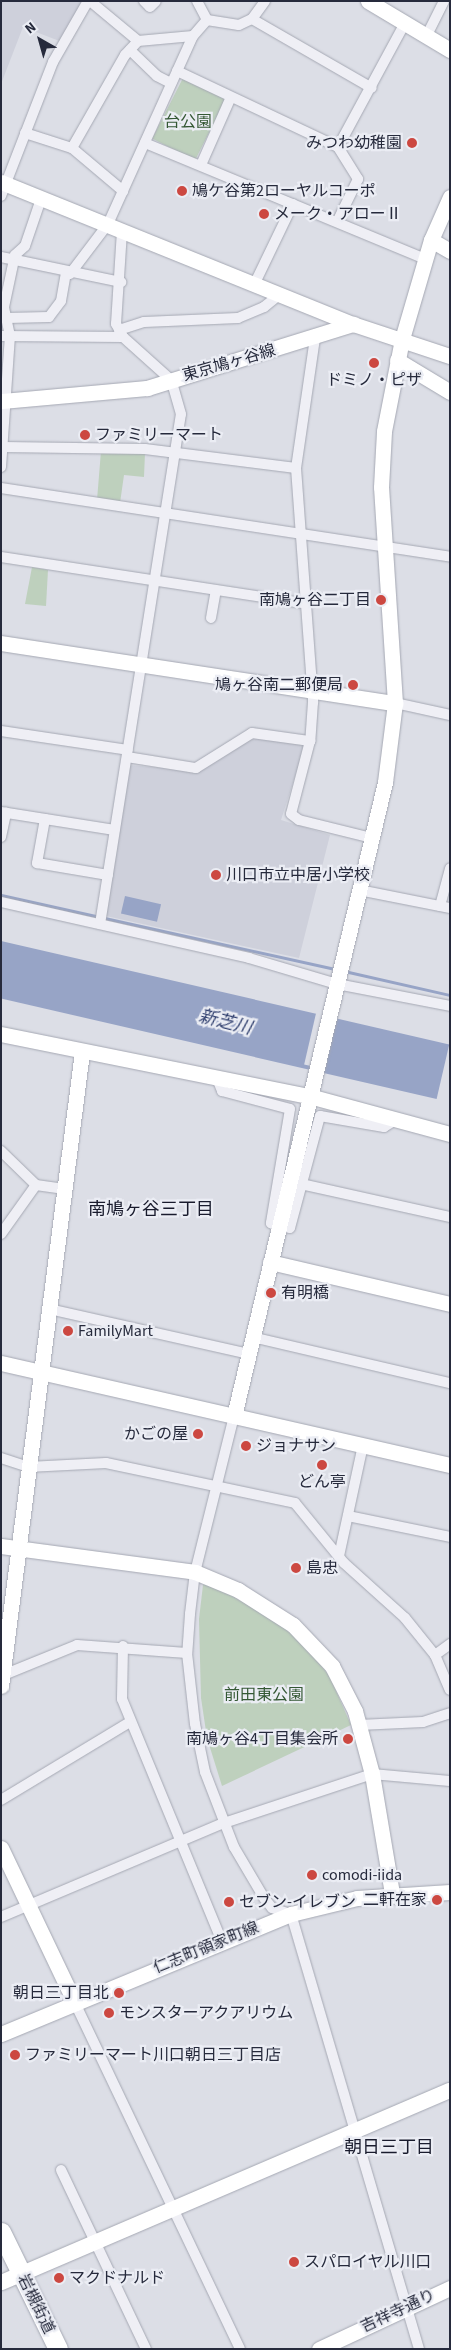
<!DOCTYPE html>
<meta charset="utf-8">
<style>
body{margin:0}
#map{position:relative;width:451px;height:2350px;overflow:hidden;background:#dcdee6;font-family:"Source Sans 3","Noto Sans JP",sans-serif}
div>[style]{position:absolute}
[style*='--x']{left:calc(var(--x)*1px);top:calc(var(--y)*1px);width:calc(var(--w)*1px);rotate:calc(var(--a)*1deg)}
.built>*{inset:0;background:#ced0db}
.green>*{inset:0;background:#bed0bd;transform-origin:0 0}
.water>*{inset:0;background:#97a4c6;transform-origin:0 0}
.pier>*{inset:0;background:#dcdee6;transform-origin:0 0}
.stream>*{height:3px;margin:-1.5px;padding:0 1.5px;transform-origin:1.5px;border-radius:1.5px;background:#97a4c6}
.roads{filter:drop-shadow(0 0 1px #a5a8b3) drop-shadow(0 0 1px #a5a8b3)}
.street>*{height:10px;margin:-5px;padding:0 5px;transform-origin:5px;border-radius:5px;background:#efeff5}
.secondary>*{height:15px;margin:-7.5px;padding:0 7.5px;transform-origin:7.5px;border-radius:7.5px;background:#fff}
.highway>*{height:19px;margin:-9.5px;padding:0 9.5px;transform-origin:9.5px;border-radius:9.5px;background:#fff}
.dots>*{width:14px;height:14px;translate:-50% -50%;box-sizing:border-box;border:2px solid #ebedf4;border-radius:50%}
span{translate:-50% -50%;white-space:nowrap;text-align:center;line-height:1.15;-webkit-text-stroke:4.5px #ebedf4;paint-order:stroke}
.park-label{font-size:16px;color:#345834}
.poi-label{font-size:16px;color:#262a3c}
.right{translate:-100% -50%;text-align:right}
.left{translate:0 -50%;text-align:left}
.street-label{font-size:16px;color:#262a3c}
.water-label{font-size:18px;color:#31406f;font-style:italic}
.neighbourhood-label{font-size:18px;color:#191b2d}
.frame{position:absolute;inset:0;border:2px solid #262a3c;pointer-events:none}
.north{position:absolute;left:15px;top:15px;width:50px;height:50px;-webkit-text-stroke:4px #ebedf4;paint-order:stroke;rotate:322deg;font-size:14px;font-weight:700;line-height:20px;text-align:center;color:#262a3c}
.north::after{content:'';display:block;margin:auto;width:18px;height:22px;background:#262a3c;clip-path:polygon(50% 0,100% 100%,50% 72%,0 100%)}
</style>
<div id="map">
<div class="built">
<i style="clip-path:polygon(1px 1px,85px 1px,62px 42px,23px 27px,1px 84px)"></i>
<i style="clip-path:polygon(253px 736px,302px 742px,305px 746px,281px 820px,330px 835px,299px 958px,106px 916px,129px 765px,198px 771px)"></i>
</div>
<div class="green">
<i style="left:183px;top:78px;width:48px;height:68px;rotate:27deg"></i>
<i style="clip-path:polygon(101px 451px,145px 453px,144px 477px,124px 475px,120px 503px,97px 500px)"></i>
<i style="clip-path:polygon(32px 567px,48px 570px,46px 606px,25px 604px)"></i>
<i style="clip-path:polygon(208px 1583px,281px 1623px,307px 1646px,330px 1677px,351px 1725px,222px 1786px,207px 1738px,201px 1698px,199px 1619px,203px 1585px)"></i>
</div>
<div class="water">
<i style="left:125px;top:896px;width:37px;height:18px;rotate:13deg"></i>
<i style="left:1px;top:941px;width:460px;height:56px;rotate:13deg"></i>
</div>
<div class="pier">
<i style="left:317px;top:1009px;width:18px;height:57px;rotate:13deg"></i>
</div>
<div class="stream">
<i style="--x:1;--y:895;--w:342;--a:12.5"></i>
<i style="--x:344;--y:971;--w:109;--a:12.8"></i>
</div>
<div class="roads">
<div class="street">
<i style="--x:90;--y:1;--w:62;--a:39.8"></i>
<i style="--x:144;--y:1;--w:8;--a:45"></i>
<i style="--x:150;--y:7;--w:8;--a:-45"></i>
<i style="--x:197;--y:1;--w:21;--a:62"></i>
<i style="--x:207;--y:20;--w:32;--a:9"></i>
<i style="--x:239;--y:25;--w:14;--a:-25"></i>
<i style="--x:252;--y:19;--w:138;--a:29.9"></i>
<i style="--x:252;--y:19;--w:22;--a:-54"></i>
<i style="--x:426;--y:37;--w:40;--a:-63.4"></i>
<i style="--x:130;--y:50;--w:37;--a:44"></i>
<i style="--x:157;--y:76;--w:16;--a:27"></i>
<i style="--x:177;--y:71;--w:178;--a:25.3"></i>
<i style="--x:338;--y:147;--w:38;--a:58"></i>
<i style="--x:358;--y:179;--w:46;--a:116"></i>
<i style="--x:25;--y:133;--w:49;--a:17.7"></i>
<i style="--x:72;--y:148;--w:67;--a:40.1"></i>
<i style="--x:145;--y:143;--w:303;--a:22.5"></i>
<i style="--x:338;--y:147;--w:139;--a:-61.6"></i>
<i style="--x:72;--y:148;--w:107;--a:-60.3"></i>
<i style="--x:125;--y:55;--w:19;--a:-47"></i>
<i style="--x:138;--y:41;--w:55;--a:-5.2"></i>
<i style="--x:201;--y:165;--w:74;--a:-66.2"></i>
<i style="--x:1;--y:196;--w:144;--a:-68.8"></i>
<i style="--x:53;--y:62;--w:70;--a:-60.2"></i>
<i style="--x:1;--y:257;--w:123;--a:11.8"></i>
<i style="--x:70;--y:274;--w:63;--a:-52.8"></i>
<i style="--x:108;--y:224;--w:206;--a:-65.7"></i>
<i style="--x:193;--y:36;--w:21;--a:-49"></i>
<i style="--x:254;--y:285;--w:90;--a:-64.3"></i>
<i style="--x:7;--y:318;--w:42;--a:-1.4"></i>
<i style="--x:49;--y:317;--w:20;--a:-53"></i>
<i style="--x:61;--y:301;--w:28;--a:-80"></i>
<i style="--x:119;--y:330;--w:26;--a:-18"></i>
<i style="--x:144;--y:322;--w:94;--a:-2.4"></i>
<i style="--x:238;--y:318;--w:28;--a:-23"></i>
<i style="--x:264;--y:307;--w:19;--a:-39"></i>
<i style="--x:1;--y:336;--w:122;--a:0.5"></i>
<i style="--x:315;--y:338;--w:131;--a:98.3"></i>
<i style="--x:296;--y:468;--w:235;--a:85.8"></i>
<i style="--x:313;--y:702;--w:39;--a:94"></i>
<i style="--x:310;--y:741;--w:75;--a:104.6"></i>
<i style="--x:291;--y:814;--w:10;--a:37"></i>
<i style="--x:299;--y:820;--w:75;--a:13.9"></i>
<i style="--x:3;--y:447;--w:142;--a:0.8"></i>
<i style="--x:145;--y:449;--w:152;--a:7.2"></i>
<i style="--x:1;--y:467;--w:131;--a:-86.1"></i>
<i style="--x:10;--y:336;--w:30;--a:-102"></i>
<i style="--x:4;--y:307;--w:53;--a:-78.1"></i>
<i style="--x:15;--y:255;--w:13;--a:-42"></i>
<i style="--x:25;--y:246;--w:50;--a:-71.2"></i>
<i style="--x:1;--y:488;--w:454;--a:8.7"></i>
<i style="--x:1;--y:557;--w:310;--a:8.7"></i>
<i style="--x:211;--y:618;--w:28;--a:-80"></i>
<i style="--x:395;--y:703;--w:56;--a:12.3"></i>
<i style="--x:1;--y:731;--w:128;--a:8.5"></i>
<i style="--x:127;--y:757;--w:70;--a:9.1"></i>
<i style="--x:196;--y:768;--w:66;--a:-32"></i>
<i style="--x:252;--y:733;--w:59;--a:7.9"></i>
<i style="--x:1;--y:812;--w:115;--a:9"></i>
<i style="--x:45;--y:819;--w:45;--a:100.3"></i>
<i style="--x:37;--y:863;--w:72;--a:9.6"></i>
<i style="--x:1;--y:837;--w:25;--a:-78"></i>
<i style="--x:359;--y:890;--w:93;--a:11.2"></i>
<i style="--x:1;--y:902;--w:254;--a:12.7"></i>
<i style="--x:249;--y:958;--w:92;--a:16.5"></i>
<i style="--x:337;--y:984;--w:115;--a:11"></i>
<i style="--x:440;--y:906;--w:39;--a:-75"></i>
<i style="--x:100;--y:924;--w:516;--a:-80.98"></i>
<i style="--x:181;--y:414;--w:35;--a:-106"></i>
<i style="--x:171;--y:380;--w:64;--a:-138.1"></i>
<i style="--x:123;--y:337;--w:15;--a:-118"></i>
<i style="--x:116;--y:324;--w:93;--a:-86.3"></i>
<i style="--x:218;--y:1081;--w:11;--a:68"></i>
<i style="--x:222;--y:1091;--w:70;--a:14.8"></i>
<i style="--x:290;--y:1109;--w:116;--a:99.5"></i>
<i style="--x:271;--y:1223;--w:9;--a:21"></i>
<i style="--x:279;--y:1226;--w:11;--a:10"></i>
<i style="--x:290;--y:1228;--w:116;--a:-75"></i>
<i style="--x:320;--y:1116;--w:65;--a:9.8"></i>
<i style="--x:384;--y:1127;--w:12;--a:-31"></i>
<i style="--x:1;--y:1151;--w:49;--a:44.2"></i>
<i style="--x:301;--y:1184;--w:153;--a:12.5"></i>
<i style="--x:1;--y:1234;--w:60;--a:-54.5"></i>
<i style="--x:36;--y:1185;--w:27;--a:8"></i>
<i style="--x:49;--y:1309;--w:204;--a:12.7"></i>
<i style="--x:252;--y:1337;--w:203;--a:13.1"></i>
<i style="--x:234;--y:1416;--w:161;--a:104"></i>
<i style="--x:195;--y:1572;--w:42;--a:96.8"></i>
<i style="--x:190;--y:1614;--w:39;--a:94"></i>
<i style="--x:187;--y:1653;--w:71;--a:83.6"></i>
<i style="--x:195;--y:1724;--w:49;--a:78.2"></i>
<i style="--x:205;--y:1772;--w:80;--a:68.9"></i>
<i style="--x:234;--y:1847;--w:59;--a:59.5"></i>
<i style="--x:264;--y:1898;--w:13;--a:51"></i>
<i style="--x:272;--y:1908;--w:20;--a:18"></i>
<i style="--x:291;--y:1914;--w:453;--a:73.6"></i>
<i style="--x:1;--y:1458;--w:28;--a:18"></i>
<i style="--x:28;--y:1467;--w:78;--a:-2.9"></i>
<i style="--x:106;--y:1463;--w:193;--a:11.9"></i>
<i style="--x:295;--y:1503;--w:77;--a:50.8"></i>
<i style="--x:344;--y:1563;--w:82;--a:42"></i>
<i style="--x:405;--y:1618;--w:48;--a:51"></i>
<i style="--x:435;--y:1655;--w:38;--a:67"></i>
<i style="--x:348;--y:1516;--w:104;--a:11.6"></i>
<i style="--x:339;--y:1556;--w:114;--a:-77.8"></i>
<i style="--x:123;--y:1646;--w:53;--a:91.1"></i>
<i style="--x:122;--y:1699;--w:263;--a:67.6"></i>
<i style="--x:435;--y:1655;--w:19;--a:-36"></i>
<i style="--x:1;--y:1676;--w:82;--a:-22.2"></i>
<i style="--x:77;--y:1645;--w:110;--a:4.2"></i>
<i style="--x:359;--y:1725;--w:64;--a:-2.7"></i>
<i style="--x:423;--y:1722;--w:28;--a:-18"></i>
<i style="--x:1;--y:1800;--w:151;--a:-31.2"></i>
<i style="--x:1;--y:1917;--w:242;--a:-22.9"></i>
<i style="--x:224;--y:1823;--w:156;--a:-18.3"></i>
<i style="--x:372;--y:1774;--w:78;--a:5.1"></i>
<i style="--x:75;--y:2003;--w:383;--a:64.5"></i>
<i style="--x:61;--y:2170;--w:198;--a:64.6"></i>
</div>
<div class="secondary">
<i style="--x:368;--y:1;--w:96;--a:30.9"></i>
<i style="--x:1;--y:182;--w:380;--a:22"></i>
<i style="--x:353;--y:324;--w:102;--a:18.3"></i>
<i style="--x:431;--y:240;--w:22;--a:30"></i>
<i style="--x:397;--y:360;--w:62;--a:31.1"></i>
<i style="--x:1;--y:401;--w:147;--a:-5.1"></i>
<i style="--x:147;--y:388;--w:216;--a:-17.3"></i>
<i style="--x:1;--y:643;--w:399;--a:8.7"></i>
<i style="--x:1;--y:1034;--w:314;--a:11.4"></i>
<i style="--x:309;--y:1096;--w:146;--a:15.1"></i>
<i style="--x:270;--y:1262;--w:185;--a:13.1"></i>
<i style="--x:1;--y:1363;--w:460;--a:12.8"></i>
<i style="--x:234;--y:1416;--w:652;--a:-76.6"></i>
<i style="--x:385;--y:782;--w:80;--a:-82.8"></i>
<i style="--x:395;--y:703;--w:216;--a:-93.7"></i>
<i style="--x:381;--y:487;--w:56;--a:-86.9"></i>
<i style="--x:384;--y:431;--w:94;--a:-78.9"></i>
<i style="--x:402;--y:339;--w:103;--a:-73.7"></i>
<i style="--x:431;--y:240;--w:47;--a:-66.2"></i>
<i style="--x:1;--y:1546;--w:196;--a:7.6"></i>
<i style="--x:195;--y:1572;--w:47;--a:22.7"></i>
<i style="--x:238;--y:1590;--w:65;--a:32.5"></i>
<i style="--x:293;--y:1625;--w:57;--a:46.4"></i>
<i style="--x:332;--y:1666;--w:51;--a:62.9"></i>
<i style="--x:355;--y:1711;--w:65;--a:74.9"></i>
<i style="--x:372;--y:1774;--w:122;--a:80.5"></i>
<i style="--x:1;--y:1686;--w:639;--a:-82.72"></i>
<i style="--x:1;--y:1848;--w:172;--a:64.5"></i>
<i style="--x:1;--y:2034;--w:314;--a:-22.5"></i>
<i style="--x:291;--y:1914;--w:68;--a:-13.6"></i>
<i style="--x:357;--y:1898;--w:93;--a:-3.7"></i>
<i style="--x:1;--y:2282;--w:488;--a:-23.2"></i>
<i style="--x:319;--y:2349;--w:145;--a:-25"></i>
</div>
<div class="highway">
<i style="--x:1;--y:2232;--w:130;--a:64"></i>
</div>
</div>
<div class="dots">
<i style="left:412px;top:143px;background:#cc4841"></i>
<i style="left:182px;top:191px;background:#cc4841"></i>
<i style="left:264px;top:214px;background:#cc4841"></i>
<i style="left:374px;top:363px;background:#cc4841"></i>
<i style="left:85px;top:435px;background:#cc4841"></i>
<i style="left:381px;top:600px;background:#cc4841"></i>
<i style="left:353px;top:685px;background:#cc4841"></i>
<i style="left:216px;top:875px;background:#cc4841"></i>
<i style="left:271px;top:1293px;background:#cc4841"></i>
<i style="left:68px;top:1331px;background:#cc4841"></i>
<i style="left:198px;top:1434px;background:#cc4841"></i>
<i style="left:246px;top:1446px;background:#cc4841"></i>
<i style="left:322px;top:1465px;background:#cc4841"></i>
<i style="left:296px;top:1568px;background:#cc4841"></i>
<i style="left:348px;top:1739px;background:#cc4841"></i>
<i style="left:312px;top:1875px;background:#cc4841"></i>
<i style="left:437px;top:1900px;background:#cc4841"></i>
<i style="left:229px;top:1902px;background:#cc4841"></i>
<i style="left:119px;top:1993px;background:#cc4841"></i>
<i style="left:109px;top:2013px;background:#cc4841"></i>
<i style="left:15px;top:2055px;background:#cc4841"></i>
<i style="left:294px;top:2262px;background:#cc4841"></i>
<i style="left:59px;top:2278px;background:#cc4841"></i>
</div>
<div class="park-label">
<span style="left:188px;top:122px">台公園</span>
<span style="left:264px;top:1695px">前田東公園</span>
</div>
<div class="poi-label">
<span class="right" style="left:402px;top:143px">みつわ幼稚園</span>
<span class="left" style="left:192px;top:191px">鳩ケ谷第2ローヤルコーポ</span>
<span class="left" style="left:274px;top:214px">メーク・アローⅡ</span>
<span style="left:374px;top:380px">ドミノ・ピザ</span>
<span class="left" style="left:95px;top:435px">ファミリーマート</span>
<span class="right" style="left:371px;top:600px">南鳩ヶ谷二丁目</span>
<span class="right" style="left:343px;top:685px">鳩ヶ谷南二郵便局</span>
<span class="left" style="left:226px;top:875px">川口市立中居小学校</span>
<span class="left" style="left:281px;top:1293px">有明橋</span>
<span class="left" style="left:78px;top:1331px">FamilyMart</span>
<span class="right" style="left:188px;top:1434px">かごの屋</span>
<span class="left" style="left:256px;top:1446px">ジョナサン</span>
<span style="left:322px;top:1482px">どん亭</span>
<span class="left" style="left:306px;top:1568px">島忠</span>
<span class="right" style="left:338px;top:1739px">南鳩ヶ谷4丁目集会所</span>
<span class="left" style="left:322px;top:1875px">comodi-iida</span>
<span class="right" style="left:427px;top:1900px">二軒在家</span>
<span class="left" style="left:239px;top:1902px">セブン-イレブン</span>
<span class="right" style="left:109px;top:1993px">朝日三丁目北</span>
<span class="left" style="left:119px;top:2013px">モンスターアクアリウム</span>
<span class="left" style="left:25px;top:2055px">ファミリーマート川口朝日三丁目店</span>
<span class="left" style="left:304px;top:2262px">スパロイヤル川口</span>
<span class="left" style="left:69px;top:2278px">マクドナルド</span>
</div>
<div class="street-label">
<span style="left:229px;top:363px;rotate:-16deg">東京鳩ヶ谷線</span>
<span style="left:206px;top:1948px;rotate:-22deg">仁志町領家町線</span>
<span style="left:36px;top:2304px;rotate:64deg">岩槻街道</span>
<span style="left:398px;top:2311px;rotate:-25deg">吉祥寺通り</span>
</div>
<div class="water-label">
<span style="left:225px;top:1023px;rotate:14deg">新芝川</span>
</div>
<div class="neighbourhood-label">
<span style="left:151px;top:1210px">南鳩ヶ谷三丁目</span>
<span style="left:389px;top:2148px">朝日三丁目</span>
</div>
<div class="frame"></div>
<div class="north">N</div>
</div>
